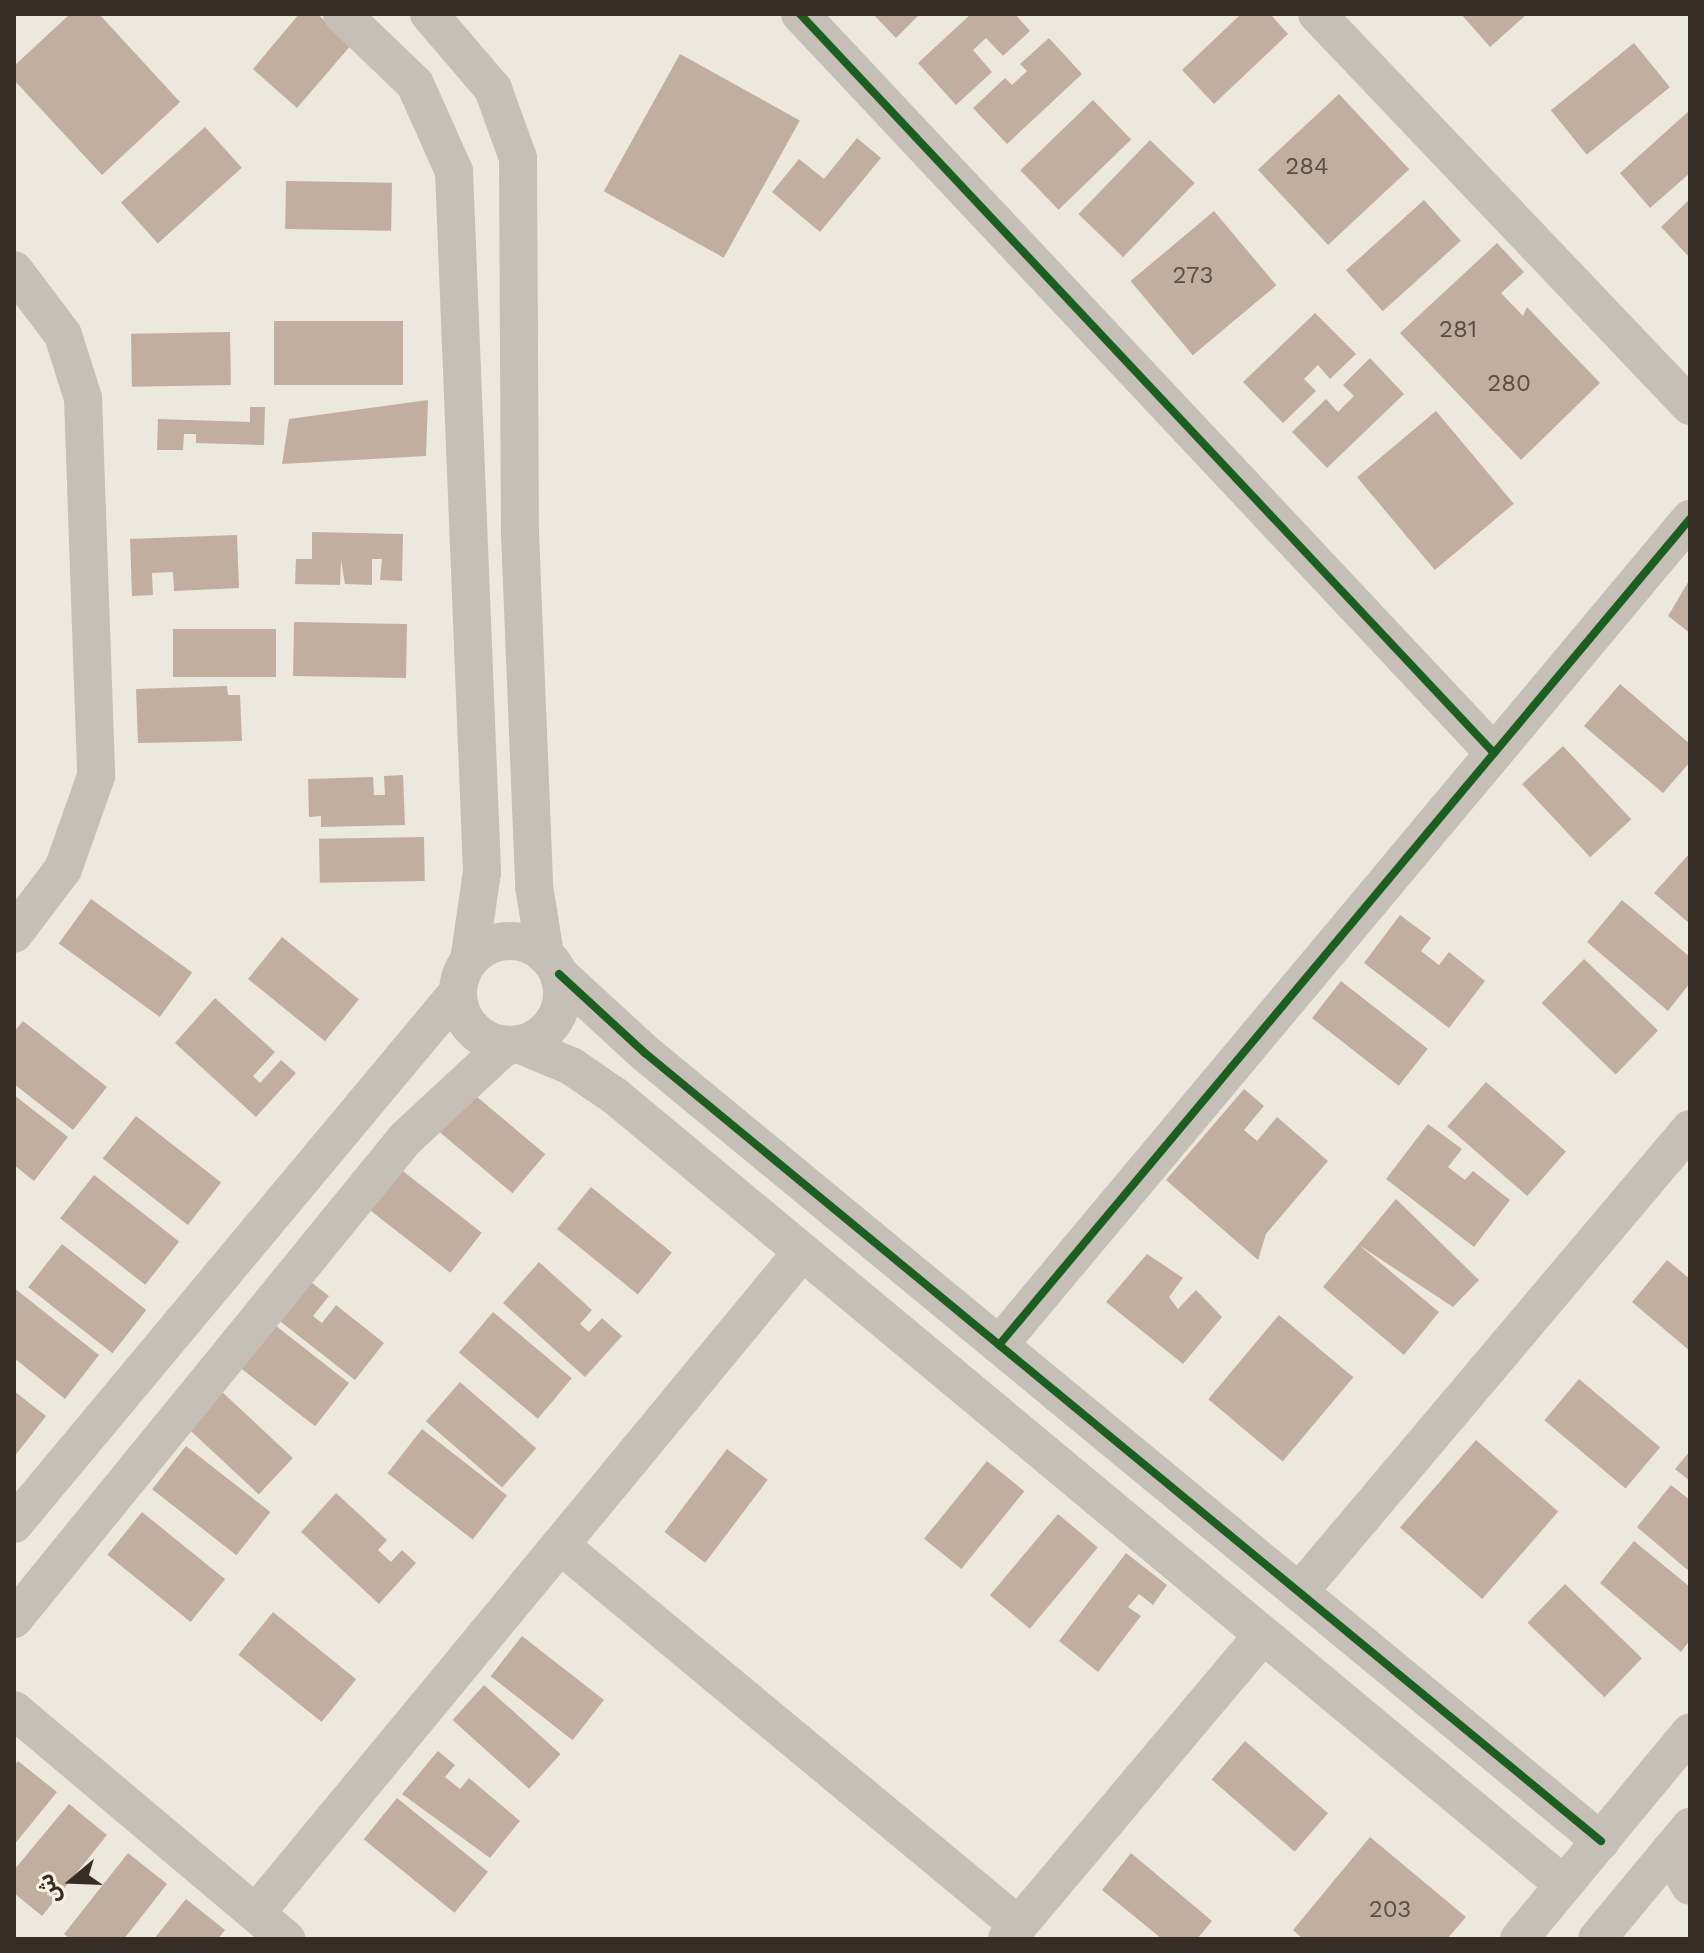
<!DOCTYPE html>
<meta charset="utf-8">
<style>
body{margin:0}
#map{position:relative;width:1704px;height:1953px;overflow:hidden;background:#ede8de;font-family:"Work Sans","Noto Sans Arabic",sans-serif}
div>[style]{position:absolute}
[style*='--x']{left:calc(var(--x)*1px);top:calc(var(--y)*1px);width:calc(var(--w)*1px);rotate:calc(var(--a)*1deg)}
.building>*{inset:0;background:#c2ae9e;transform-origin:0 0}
.street>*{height:38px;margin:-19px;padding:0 19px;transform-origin:19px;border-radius:19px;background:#c5bfb7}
.street>.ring{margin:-19px;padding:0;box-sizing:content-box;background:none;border:38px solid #c5bfb7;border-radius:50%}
.cycleway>*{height:8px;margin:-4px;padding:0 4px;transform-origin:4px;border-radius:4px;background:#1b5e20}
span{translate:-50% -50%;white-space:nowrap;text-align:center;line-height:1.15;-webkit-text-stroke:6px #faf3e4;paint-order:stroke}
.number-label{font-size:24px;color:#594d44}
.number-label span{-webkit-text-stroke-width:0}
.frame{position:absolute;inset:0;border:16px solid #362d26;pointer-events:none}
.north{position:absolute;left:32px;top:1841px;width:80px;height:80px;-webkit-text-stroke:6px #faf3e4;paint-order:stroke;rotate:251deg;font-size:22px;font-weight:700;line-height:32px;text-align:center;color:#362d26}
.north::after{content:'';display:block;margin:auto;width:28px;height:36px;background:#362d26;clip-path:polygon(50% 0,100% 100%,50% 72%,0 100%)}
</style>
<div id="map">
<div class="building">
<i style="clip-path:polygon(70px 14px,99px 14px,180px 102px,102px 175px,14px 80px,14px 66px)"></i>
<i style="clip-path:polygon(299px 14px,317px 14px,352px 44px,297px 108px,253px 69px)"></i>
<i style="clip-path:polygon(873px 14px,920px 14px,896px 38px)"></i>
<i style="clip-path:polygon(971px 14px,1015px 14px,1030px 31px,1003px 56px,986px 38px,973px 50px,992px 72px,956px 105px,918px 63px)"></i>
<i style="clip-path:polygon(1241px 14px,1270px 14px,1288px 34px,1214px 104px,1182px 70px)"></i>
<i style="clip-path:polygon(1461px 14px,1527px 14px,1490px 47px)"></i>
<i style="clip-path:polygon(1049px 38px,1082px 74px,1007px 144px,973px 108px,1005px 78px,1012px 85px,1027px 71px,1020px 64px)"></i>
<i style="left:1634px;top:43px;width:57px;height:107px;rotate:51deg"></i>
<i style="left:680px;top:54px;width:137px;height:157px;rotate:29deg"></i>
<i style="left:1339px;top:94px;width:103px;height:111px;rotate:47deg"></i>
<i style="left:1093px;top:100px;width:55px;height:101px;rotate:46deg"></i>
<i style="clip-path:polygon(1690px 110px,1690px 173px,1650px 208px,1620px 173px)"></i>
<i style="left:205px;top:127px;width:55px;height:113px;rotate:48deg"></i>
<i style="clip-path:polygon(857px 138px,881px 158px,820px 232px,772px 192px,799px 159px,824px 179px)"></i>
<i style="left:1150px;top:140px;width:62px;height:103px;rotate:44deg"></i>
<i style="left:286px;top:181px;width:106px;height:48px;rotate:1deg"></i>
<i style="clip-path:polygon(1690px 199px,1690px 258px,1661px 227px)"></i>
<i style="left:1424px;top:200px;width:55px;height:105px;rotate:48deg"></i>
<i style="left:1214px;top:211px;width:97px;height:109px;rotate:50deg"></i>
<i style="clip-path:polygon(1497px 243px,1524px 272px,1501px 293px,1523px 316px,1527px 307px,1600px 383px,1521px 460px,1400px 333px)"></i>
<i style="clip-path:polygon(1315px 313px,1356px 354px,1330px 379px,1318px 365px,1304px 379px,1316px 391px,1283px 423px,1243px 382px)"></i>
<i style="left:403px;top:321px;width:64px;height:129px;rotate:90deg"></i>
<i style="left:230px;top:332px;width:53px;height:99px;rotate:89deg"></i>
<i style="clip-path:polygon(1370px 358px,1404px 394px,1327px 468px,1292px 432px,1326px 399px,1338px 412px,1354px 396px,1343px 385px)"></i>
<i style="clip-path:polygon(428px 400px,426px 456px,282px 464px,289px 419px)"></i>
<i style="clip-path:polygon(250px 407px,265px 407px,264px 445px,196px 443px,196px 434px,184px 434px,183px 450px,157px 450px,158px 419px,250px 422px)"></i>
<i style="left:1436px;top:411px;width:121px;height:103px;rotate:50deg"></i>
<i style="clip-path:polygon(312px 532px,403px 534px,402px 581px,380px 580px,382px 559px,372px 559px,372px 585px,345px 584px,341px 560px,340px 585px,295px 584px,296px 559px,312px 559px)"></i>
<i style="clip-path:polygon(237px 535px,239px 588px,174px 591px,173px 572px,152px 573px,153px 595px,132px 596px,130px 539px)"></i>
<i style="clip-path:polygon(1690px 579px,1690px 633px,1668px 616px)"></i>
<i style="left:294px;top:622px;width:113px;height:54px;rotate:1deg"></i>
<i style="left:276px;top:629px;width:48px;height:103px;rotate:90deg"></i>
<i style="clip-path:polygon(1620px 684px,1690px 744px,1690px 762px,1663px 793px,1584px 726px)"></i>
<i style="clip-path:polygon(227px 686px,228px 695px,240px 695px,242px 741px,138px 743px,136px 689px)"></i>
<i style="left:1563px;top:746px;width:100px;height:56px;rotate:47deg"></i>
<i style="clip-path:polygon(403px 775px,405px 825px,321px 827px,321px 816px,309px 817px,308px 779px,373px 777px,374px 795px,385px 795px,384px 776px)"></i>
<i style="left:424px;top:837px;width:44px;height:105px;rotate:89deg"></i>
<i style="clip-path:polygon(1690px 853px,1690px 924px,1654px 893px)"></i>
<i style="left:91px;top:899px;width:125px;height:55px;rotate:36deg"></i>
<i style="clip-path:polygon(1622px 900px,1690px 957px,1690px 983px,1668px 1011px,1587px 942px)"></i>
<i style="clip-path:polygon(1400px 915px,1431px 938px,1421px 951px,1439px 965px,1449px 952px,1485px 981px,1449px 1028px,1364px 963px)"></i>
<i style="left:282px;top:937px;width:99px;height:54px;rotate:39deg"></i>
<i style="left:1584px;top:959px;width:103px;height:61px;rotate:44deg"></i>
<i style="left:1341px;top:981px;width:110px;height:47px;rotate:38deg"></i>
<i style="clip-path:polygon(215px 998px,275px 1052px,253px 1076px,260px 1083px,281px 1060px,296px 1073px,256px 1117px,175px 1043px)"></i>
<i style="clip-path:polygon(23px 1021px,107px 1087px,73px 1130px,14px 1084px,14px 1032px)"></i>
<i style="left:1486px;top:1082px;width:106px;height:59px;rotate:41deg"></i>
<i style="left:464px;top:1086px;width:106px;height:51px;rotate:40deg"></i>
<i style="clip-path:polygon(1244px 1089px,1264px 1106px,1244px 1130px,1257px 1141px,1277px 1117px,1328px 1161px,1266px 1234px,1258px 1260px,1166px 1180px)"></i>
<i style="clip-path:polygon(14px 1095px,68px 1137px,34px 1181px,14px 1165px)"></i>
<i style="left:136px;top:1116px;width:108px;height:54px;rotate:38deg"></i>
<i style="clip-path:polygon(1428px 1124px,1462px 1149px,1448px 1167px,1465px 1180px,1473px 1171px,1510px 1200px,1474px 1247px,1386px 1179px)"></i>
<i style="left:399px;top:1168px;width:105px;height:51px;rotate:38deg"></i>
<i style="left:94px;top:1175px;width:108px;height:55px;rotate:38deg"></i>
<i style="left:591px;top:1187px;width:104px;height:54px;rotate:39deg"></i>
<i style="clip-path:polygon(1396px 1199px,1479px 1280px,1453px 1307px,1359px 1245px,1439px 1312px,1404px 1355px,1323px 1287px)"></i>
<i style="left:62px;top:1244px;width:107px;height:55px;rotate:38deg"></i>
<i style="clip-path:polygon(1147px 1254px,1183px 1278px,1169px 1297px,1178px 1309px,1196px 1290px,1222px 1317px,1183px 1364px,1106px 1302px)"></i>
<i style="clip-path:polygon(1667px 1260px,1690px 1279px,1690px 1351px,1632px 1302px)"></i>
<i style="clip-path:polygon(539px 1262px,592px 1310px,580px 1324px,589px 1332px,602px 1318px,622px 1336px,585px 1377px,503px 1303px)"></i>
<i style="clip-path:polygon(307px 1279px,329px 1296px,313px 1316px,322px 1323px,336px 1305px,384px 1343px,355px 1380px,276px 1318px)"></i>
<i style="clip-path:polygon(14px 1288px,99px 1355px,65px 1399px,14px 1358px)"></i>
<i style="left:493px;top:1312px;width:103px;height:53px;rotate:40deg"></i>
<i style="left:1279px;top:1315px;width:97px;height:110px;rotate:40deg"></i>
<i style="left:271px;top:1322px;width:99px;height:55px;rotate:38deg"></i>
<i style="left:1579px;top:1379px;width:106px;height:54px;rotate:40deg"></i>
<i style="left:460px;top:1382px;width:101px;height:52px;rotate:41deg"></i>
<i style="left:219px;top:1389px;width:101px;height:50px;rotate:43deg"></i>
<i style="clip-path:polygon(14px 1391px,46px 1416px,14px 1457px)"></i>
<i style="left:422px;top:1429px;width:108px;height:56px;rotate:38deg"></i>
<i style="left:1476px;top:1440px;width:109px;height:116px;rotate:41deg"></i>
<i style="left:186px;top:1446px;width:107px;height:55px;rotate:38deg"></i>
<i style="left:727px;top:1449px;width:51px;height:104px;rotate:37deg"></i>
<i style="clip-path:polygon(1690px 1451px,1690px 1481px,1675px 1469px)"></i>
<i style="left:987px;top:1461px;width:48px;height:100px;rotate:39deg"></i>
<i style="clip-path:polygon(1671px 1485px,1690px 1500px,1690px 1572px,1637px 1527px)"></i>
<i style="clip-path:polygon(336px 1493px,387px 1540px,378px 1550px,391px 1562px,402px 1550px,416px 1563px,379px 1604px,301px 1532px)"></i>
<i style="left:142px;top:1512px;width:107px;height:55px;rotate:39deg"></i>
<i style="left:1058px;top:1514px;width:52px;height:106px;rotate:40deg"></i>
<i style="clip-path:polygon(1634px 1541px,1690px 1587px,1690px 1640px,1681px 1652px,1600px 1583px)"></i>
<i style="clip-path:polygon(1126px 1553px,1167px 1585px,1153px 1605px,1139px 1594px,1128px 1607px,1141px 1616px,1098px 1672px,1059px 1641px)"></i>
<i style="left:1565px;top:1584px;width:107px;height:54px;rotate:44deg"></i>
<i style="left:273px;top:1612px;width:107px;height:55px;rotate:39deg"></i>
<i style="left:522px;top:1636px;width:104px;height:51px;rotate:38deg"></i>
<i style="left:484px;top:1685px;width:103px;height:47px;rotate:42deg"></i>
<i style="left:1245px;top:1741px;width:110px;height:51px;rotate:41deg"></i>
<i style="clip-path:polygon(438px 1751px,455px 1765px,445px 1777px,460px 1789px,469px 1778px,520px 1821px,490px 1858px,402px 1794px)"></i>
<i style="clip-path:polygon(18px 1761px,57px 1792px,14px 1845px,14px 1766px)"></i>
<i style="left:397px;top:1798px;width:117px;height:53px;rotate:39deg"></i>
<i style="clip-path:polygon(69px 1804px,107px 1835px,42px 1916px,14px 1893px,14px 1870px)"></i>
<i style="clip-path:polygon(1370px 1837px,1466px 1917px,1447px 1939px,1303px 1939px,1293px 1930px)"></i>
<i style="clip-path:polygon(128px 1853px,167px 1884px,124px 1939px,70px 1939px,64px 1934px)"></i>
<i style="clip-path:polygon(1131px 1853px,1212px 1921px,1197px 1939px,1162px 1939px,1102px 1890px)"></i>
<i style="clip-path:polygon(186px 1899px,225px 1930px,218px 1939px,154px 1939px)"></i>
</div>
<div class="street">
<i style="--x:342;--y:14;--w:101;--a:43.8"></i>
<i style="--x:415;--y:84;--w:95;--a:65.9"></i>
<i style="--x:454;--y:171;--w:702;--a:87.71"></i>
<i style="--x:482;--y:872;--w:90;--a:98.3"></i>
<i style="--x:429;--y:14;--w:99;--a:49.5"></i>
<i style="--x:493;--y:89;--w:73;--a:70.1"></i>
<i style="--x:518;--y:158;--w:375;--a:89.7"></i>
<i style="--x:520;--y:533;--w:353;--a:87.7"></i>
<i style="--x:534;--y:886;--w:70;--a:80.9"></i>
<i style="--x:800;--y:14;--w:1014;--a:46.8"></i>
<i style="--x:1317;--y:14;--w:541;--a:46.42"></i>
<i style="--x:14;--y:270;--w:81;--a:53"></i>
<i style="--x:63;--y:335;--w:66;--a:72.4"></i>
<i style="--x:83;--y:398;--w:378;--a:88"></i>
<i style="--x:96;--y:776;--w:99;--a:109.5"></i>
<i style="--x:63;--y:869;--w:81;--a:127"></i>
<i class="ring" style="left:458px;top:941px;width:66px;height:66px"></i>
<i style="--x:559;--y:974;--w:117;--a:42.6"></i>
<i style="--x:645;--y:1053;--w:1239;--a:39.5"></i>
<i style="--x:521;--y:1045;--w:54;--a:22.8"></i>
<i style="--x:571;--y:1066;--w:53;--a:34.3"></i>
<i style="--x:615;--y:1096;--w:1234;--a:39.74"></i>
<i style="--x:999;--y:1345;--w:1077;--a:-50.09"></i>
<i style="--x:14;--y:1524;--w:692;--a:-50.16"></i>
<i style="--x:560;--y:1545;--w:595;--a:39.68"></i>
<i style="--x:1299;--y:1592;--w:606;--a:-49.82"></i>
<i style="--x:14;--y:1619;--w:619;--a:-50.83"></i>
<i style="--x:405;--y:1139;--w:137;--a:-42.9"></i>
<i style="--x:14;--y:1710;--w:356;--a:40.1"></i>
<i style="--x:1670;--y:1851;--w:40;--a:60.3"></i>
<i style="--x:256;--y:1913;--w:857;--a:-50.44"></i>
<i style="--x:1007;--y:1939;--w:397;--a:-49.9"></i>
<i style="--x:1519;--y:1939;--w:268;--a:-50.4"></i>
<i style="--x:1597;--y:1939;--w:146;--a:-50.3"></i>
</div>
<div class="cycleway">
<i style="--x:800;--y:14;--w:1014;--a:46.8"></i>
<i style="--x:559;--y:974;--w:117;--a:42.6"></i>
<i style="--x:645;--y:1053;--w:1239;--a:39.5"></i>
<i style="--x:999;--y:1345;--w:1077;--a:-50.09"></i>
</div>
<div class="number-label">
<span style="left:1307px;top:167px">284</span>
<span style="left:1193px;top:276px">273</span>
<span style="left:1458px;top:330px">281</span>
<span style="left:1509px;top:384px">280</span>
<span style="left:1390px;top:1910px">203</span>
</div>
<div class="frame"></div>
<div class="north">ش</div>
</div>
